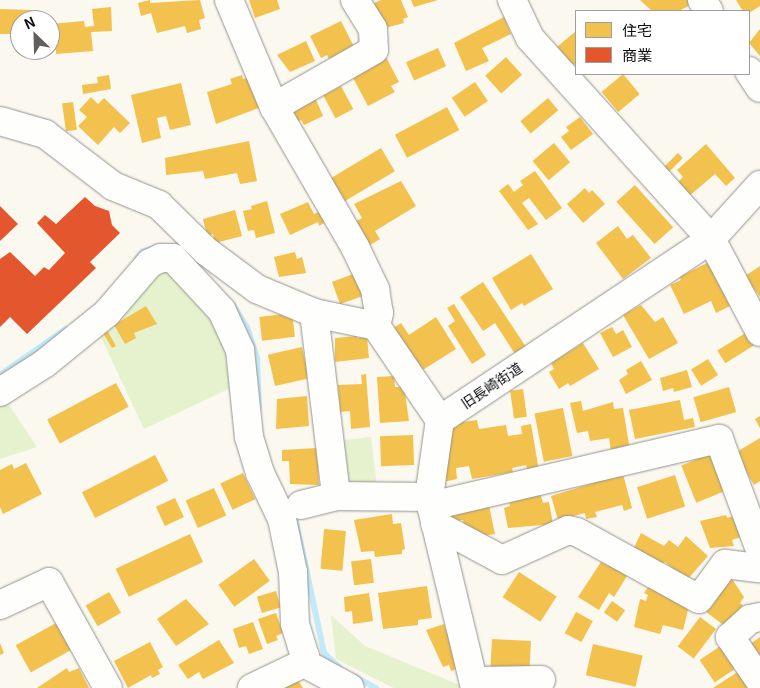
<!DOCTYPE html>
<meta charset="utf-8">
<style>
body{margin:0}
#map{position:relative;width:760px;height:688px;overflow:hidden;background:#fbf8f0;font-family:Georgia,"Noto Sans JP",serif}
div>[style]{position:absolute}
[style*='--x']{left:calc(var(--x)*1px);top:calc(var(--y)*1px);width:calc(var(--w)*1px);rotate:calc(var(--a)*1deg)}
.green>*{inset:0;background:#e6f2ce}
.homes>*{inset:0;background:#f2c14e;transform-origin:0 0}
.shops>*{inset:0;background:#e4572e}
.stream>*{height:6px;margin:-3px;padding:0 3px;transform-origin:3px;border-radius:3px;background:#c4e9f8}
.roads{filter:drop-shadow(0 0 1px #94938f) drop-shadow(0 0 1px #94938f)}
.minor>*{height:28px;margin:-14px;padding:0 14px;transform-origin:14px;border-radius:14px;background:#fefefd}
span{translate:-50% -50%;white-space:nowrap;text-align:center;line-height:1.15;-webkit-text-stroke:5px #fff;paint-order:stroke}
.street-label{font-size:14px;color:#0d0d0d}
.legend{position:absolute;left:575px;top:10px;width:175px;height:65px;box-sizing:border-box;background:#fff;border:1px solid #9e9e9e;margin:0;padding:6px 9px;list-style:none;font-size:15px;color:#0d0d0d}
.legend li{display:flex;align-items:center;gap:10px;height:25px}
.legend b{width:25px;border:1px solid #9e9e9e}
.north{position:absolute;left:10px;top:10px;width:50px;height:50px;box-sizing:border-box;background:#fff;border:1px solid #9e9e9e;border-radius:50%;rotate:336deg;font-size:14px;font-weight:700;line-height:20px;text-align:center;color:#0d0d0d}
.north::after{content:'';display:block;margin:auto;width:18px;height:22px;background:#605f5c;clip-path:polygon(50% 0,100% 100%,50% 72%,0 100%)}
</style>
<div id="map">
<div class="green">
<i style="clip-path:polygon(172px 266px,221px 318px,239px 384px,144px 429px,98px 331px,155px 270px)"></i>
<i style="clip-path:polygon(3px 396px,37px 447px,0 459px,0 398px)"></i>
<i style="clip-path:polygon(371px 437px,377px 486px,340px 485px,336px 441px)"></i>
<i style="clip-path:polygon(331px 615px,365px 646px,467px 688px,394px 688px,336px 659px)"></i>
</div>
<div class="homes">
<i style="clip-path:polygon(150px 0,150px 3px,200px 0,205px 18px,199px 20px,201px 29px,187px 33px,185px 26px,157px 33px,151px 13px,141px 16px,138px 3px)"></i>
<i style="clip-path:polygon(249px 0,277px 0,280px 9px,255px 18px)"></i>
<i style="clip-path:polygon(381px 0,401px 0,408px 17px,403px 19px,404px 23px,381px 29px,370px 5px)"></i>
<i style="clip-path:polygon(411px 0,438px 0,414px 7px)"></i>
<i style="clip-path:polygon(640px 0,690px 0,692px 4px,679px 11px,652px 11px)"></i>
<i style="clip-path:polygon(736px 0,760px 0,760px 6px,749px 13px,743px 11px)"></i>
<i style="clip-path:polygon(111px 7px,112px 31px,91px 32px,93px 51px,56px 54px,56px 50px,50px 50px,50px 24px,84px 21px,85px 27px,94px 26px,92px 9px)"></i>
<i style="clip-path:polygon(0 9px,32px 10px,32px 20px,20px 20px,20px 34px,0 34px)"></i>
<i style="clip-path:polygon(504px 17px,511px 34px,482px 48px,489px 61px,466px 71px,454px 43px)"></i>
<i style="clip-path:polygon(341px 21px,355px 49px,344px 55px,342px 52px,329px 59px,327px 55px,321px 58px,310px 36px)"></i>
<i style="clip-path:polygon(760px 29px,760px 56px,749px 43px)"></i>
<i style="clip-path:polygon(576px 31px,576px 63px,573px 66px,557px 47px)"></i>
<i style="clip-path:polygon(306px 41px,315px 61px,290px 72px,277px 55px)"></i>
<i style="left:438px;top:48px;width:20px;height:35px;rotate:66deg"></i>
<i style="clip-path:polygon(386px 57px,399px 82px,391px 86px,395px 92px,368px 106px,352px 76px)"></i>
<i style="left:506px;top:57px;width:24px;height:28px;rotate:48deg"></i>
<i style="left:623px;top:74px;width:26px;height:28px;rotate:50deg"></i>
<i style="clip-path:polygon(109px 75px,111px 89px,83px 94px,82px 85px,98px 83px,97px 77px)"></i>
<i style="clip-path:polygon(242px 75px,243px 79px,251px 77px,261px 107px,216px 124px,207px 92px,232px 84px,230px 79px)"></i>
<i style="left:475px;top:82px;width:23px;height:28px;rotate:56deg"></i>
<i style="clip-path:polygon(181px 83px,191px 125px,170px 130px,166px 116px,157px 118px,161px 138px,142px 143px,131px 95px)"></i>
<i style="left:341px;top:86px;width:26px;height:20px;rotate:62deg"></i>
<i style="clip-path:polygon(314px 95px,323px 116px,304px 125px,301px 120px,293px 124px,286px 108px)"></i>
<i style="clip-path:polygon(91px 97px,98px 104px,104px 98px,130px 123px,120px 133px,114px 127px,98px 145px,78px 126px,87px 117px,79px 110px)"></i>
<i style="left:548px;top:98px;width:16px;height:36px;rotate:50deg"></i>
<i style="left:73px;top:102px;width:28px;height:11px;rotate:82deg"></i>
<i style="left:447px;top:107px;width:26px;height:59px;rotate:62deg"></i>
<i style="clip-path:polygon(580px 117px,593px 134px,571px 150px,561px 137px,569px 131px,566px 127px)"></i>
<i style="clip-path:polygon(249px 141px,257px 181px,240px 184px,237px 173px,205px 179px,203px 171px,166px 175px,165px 158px)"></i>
<i style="left:554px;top:143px;width:25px;height:28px;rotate:50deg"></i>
<i style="clip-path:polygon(706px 144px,735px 178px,726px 186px,715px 174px,688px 197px,676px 184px,683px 177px,677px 170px)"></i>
<i style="left:381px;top:148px;width:27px;height:60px;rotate:59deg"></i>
<i style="left:678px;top:153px;width:7px;height:22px;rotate:45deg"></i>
<i style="clip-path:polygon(535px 171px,562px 208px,546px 220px,529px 198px,522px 203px,538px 224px,528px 230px,499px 191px,508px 184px,514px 192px,523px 185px,520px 181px)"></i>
<i style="clip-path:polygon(401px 181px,416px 206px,375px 231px,380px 239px,367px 247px,353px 223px,362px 218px,354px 204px)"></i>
<i style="left:635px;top:185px;width:57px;height:25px;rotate:48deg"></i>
<i style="clip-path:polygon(585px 188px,589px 193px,592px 190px,605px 204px,583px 223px,567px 204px)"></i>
<i style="clip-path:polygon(267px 201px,275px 233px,256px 238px,254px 230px,248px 231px,243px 211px,252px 209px,251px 206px)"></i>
<i style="clip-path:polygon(308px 202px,314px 214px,321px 211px,326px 222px,319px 226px,318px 222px,290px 235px,280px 214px)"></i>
<i style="clip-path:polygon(235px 210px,242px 236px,215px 243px,213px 234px,207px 236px,203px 219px)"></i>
<i style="clip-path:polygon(618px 226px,627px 239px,633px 235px,651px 258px,623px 279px,596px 243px)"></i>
<i style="clip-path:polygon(295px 252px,297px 259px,302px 257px,306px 273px,279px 277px,274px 257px)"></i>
<i style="clip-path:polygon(531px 254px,553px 289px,524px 306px,522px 303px,511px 310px,492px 278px)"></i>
<i style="clip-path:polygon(709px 262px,730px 306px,716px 313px,711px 301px,684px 314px,670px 285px,681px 280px,679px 277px)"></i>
<i style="clip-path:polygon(760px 266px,760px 297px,745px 276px)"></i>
<i style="clip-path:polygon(353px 274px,366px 295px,340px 304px,332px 282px)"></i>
<i style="clip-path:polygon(483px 282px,526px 347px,515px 354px,495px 323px,483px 331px,460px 297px)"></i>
<i style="clip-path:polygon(454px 304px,486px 355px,472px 364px,448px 326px,455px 321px,447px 308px)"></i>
<i style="clip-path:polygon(641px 305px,655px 322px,663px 317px,678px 343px,649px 359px,623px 315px)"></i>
<i style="clip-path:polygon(146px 306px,157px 324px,134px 333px,136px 338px,125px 344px,114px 325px)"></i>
<i style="left:292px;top:313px;width:24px;height:33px;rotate:83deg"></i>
<i style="clip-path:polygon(436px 317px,456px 349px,418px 373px,389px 331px,401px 323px,409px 335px)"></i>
<i style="clip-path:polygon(612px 327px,616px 334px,623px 330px,632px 347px,613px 357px,600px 333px)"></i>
<i style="clip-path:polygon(107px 330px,116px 346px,112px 348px,103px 333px)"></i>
<i style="left:747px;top:332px;width:15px;height:35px;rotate:58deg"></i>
<i style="clip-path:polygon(357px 336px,357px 338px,367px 337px,369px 358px,335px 362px,335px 338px)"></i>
<i style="clip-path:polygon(583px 343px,599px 369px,570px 386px,568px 383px,559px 389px,549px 372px,554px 369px,551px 363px)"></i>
<i style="left:302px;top:347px;width:32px;height:35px;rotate:77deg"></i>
<i style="left:708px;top:359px;width:19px;height:20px;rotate:58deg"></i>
<i style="clip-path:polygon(641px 361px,652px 380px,626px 394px,619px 380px,628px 374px,626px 370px)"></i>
<i style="clip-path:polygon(687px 370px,692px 387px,674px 392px,673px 388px,663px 391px,660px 378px)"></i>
<i style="clip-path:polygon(366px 374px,370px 427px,351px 429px,350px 411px,340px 412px,338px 385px,362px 384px,361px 375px)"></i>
<i style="clip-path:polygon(394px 376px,395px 387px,404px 387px,409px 421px,380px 423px,377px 377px)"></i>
<i style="left:116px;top:383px;width:27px;height:78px;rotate:62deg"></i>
<i style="left:729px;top:387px;width:26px;height:37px;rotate:74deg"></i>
<i style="left:523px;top:389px;width:28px;height:13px;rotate:82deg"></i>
<i style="clip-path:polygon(307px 396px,309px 426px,276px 429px,277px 399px)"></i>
<i style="clip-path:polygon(680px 400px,684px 420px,693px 418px,695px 427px,635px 439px,629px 410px)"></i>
<i style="clip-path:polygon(581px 401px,583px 411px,613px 402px,614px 409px,623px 408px,630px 450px,611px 451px,609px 438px,590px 441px,588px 431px,577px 433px,570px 403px)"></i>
<i style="left:563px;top:408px;width:49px;height:29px;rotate:79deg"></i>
<i style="clip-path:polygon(760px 416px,760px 428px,755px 419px)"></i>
<i style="clip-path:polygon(477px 420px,479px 429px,506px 425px,508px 436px,522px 434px,521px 426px,531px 424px,539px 471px,528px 473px,526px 465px,512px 468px,513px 472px,472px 479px,469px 466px,456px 468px,457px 479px,443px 482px,450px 428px,456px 427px,455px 423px)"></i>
<i style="left:413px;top:435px;width:30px;height:33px;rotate:88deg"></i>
<i style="clip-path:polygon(760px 438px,760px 481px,754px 485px,735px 453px)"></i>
<i style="clip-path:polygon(317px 448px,319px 485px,290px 484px,289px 461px,282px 461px,282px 450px)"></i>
<i style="left:710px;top:454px;width:40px;height:31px;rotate:68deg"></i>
<i style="left:155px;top:455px;width:29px;height:82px;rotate:63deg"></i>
<i style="clip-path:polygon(26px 463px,42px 494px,3px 514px,0 507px,0 470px,12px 464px,14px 469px)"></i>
<i style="left:243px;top:473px;width:29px;height:25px;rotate:65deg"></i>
<i style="clip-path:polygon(623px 474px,632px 508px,624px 511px,622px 505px,595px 512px,597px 517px,586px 519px,585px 513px,558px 520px,551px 496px)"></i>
<i style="left:675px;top:475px;width:33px;height:40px;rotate:72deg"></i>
<i style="left:214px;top:488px;width:30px;height:31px;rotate:66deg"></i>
<i style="clip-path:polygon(540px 493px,543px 503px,549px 502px,553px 524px,508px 528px,504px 508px,510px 506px,509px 500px)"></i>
<i style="left:175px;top:498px;width:21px;height:21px;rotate:65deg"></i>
<i style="clip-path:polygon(489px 506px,495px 534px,482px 536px,481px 532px,472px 534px,470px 527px,465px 528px,463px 520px,451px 522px,449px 515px)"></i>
<i style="clip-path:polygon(392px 514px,393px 524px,401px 523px,405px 549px,402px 550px,402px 554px,375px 557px,374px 551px,361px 552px,354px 520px)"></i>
<i style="clip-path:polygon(726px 515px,727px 518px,734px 516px,741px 537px,732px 540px,734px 546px,710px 548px,700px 521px)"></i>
<i style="left:324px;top:529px;width:22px;height:40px;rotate:5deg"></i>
<i style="clip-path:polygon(641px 533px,664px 546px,669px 540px,678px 547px,686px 536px,708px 556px,687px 580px,665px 562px,661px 565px,633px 550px)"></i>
<i style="left:190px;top:534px;width:31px;height:82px;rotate:65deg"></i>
<i style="left:254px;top:559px;width:27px;height:44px;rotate:54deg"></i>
<i style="left:371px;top:559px;width:24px;height:20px;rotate:83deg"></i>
<i style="clip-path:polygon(610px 561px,627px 576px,614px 597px,609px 593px,599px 610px,578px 597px,601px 562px,608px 566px)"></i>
<i style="left:519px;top:572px;width:45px;height:30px;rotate:33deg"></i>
<i style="clip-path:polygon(730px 576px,744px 597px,740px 603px,743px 605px,726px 627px,705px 611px)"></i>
<i style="clip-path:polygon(651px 583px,660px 588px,657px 592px,690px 602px,683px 630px,663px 625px,660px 634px,634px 627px,640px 599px,646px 601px,648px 595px,644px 593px)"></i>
<i style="clip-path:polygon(427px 586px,432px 618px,418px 620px,418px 625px,383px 629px,378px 593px)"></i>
<i style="left:276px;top:591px;width:17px;height:20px;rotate:73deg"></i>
<i style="left:109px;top:592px;width:24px;height:27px;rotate:60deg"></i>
<i style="clip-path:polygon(369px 593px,373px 621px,353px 624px,352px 611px,345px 612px,344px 597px)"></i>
<i style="clip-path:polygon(186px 599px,209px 624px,176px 646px,157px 619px)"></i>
<i style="left:612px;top:601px;width:16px;height:14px;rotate:35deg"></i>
<i style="left:576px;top:612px;width:19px;height:24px;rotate:28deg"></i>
<i style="clip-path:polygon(276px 613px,283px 633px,276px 636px,278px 640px,267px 644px,258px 619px)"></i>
<i style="left:700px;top:617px;width:20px;height:37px;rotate:37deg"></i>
<i style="clip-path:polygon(253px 622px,263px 649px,249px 654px,246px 646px,239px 648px,233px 629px)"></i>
<i style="left:56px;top:623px;width:31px;height:46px;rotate:61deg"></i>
<i style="clip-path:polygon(444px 624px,459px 668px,451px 671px,449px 665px,443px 667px,426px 630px)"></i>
<i style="clip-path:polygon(760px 637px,760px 659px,749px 645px)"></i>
<i style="left:492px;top:639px;width:39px;height:29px;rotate:3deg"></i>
<i style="clip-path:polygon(219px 640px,234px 663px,203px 679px,199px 672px,188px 679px,178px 665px)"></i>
<i style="clip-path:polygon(150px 642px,163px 667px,158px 670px,160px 674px,152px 678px,151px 675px,128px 688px,114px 661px)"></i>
<i style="clip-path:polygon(0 643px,4px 653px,0 655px)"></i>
<i style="left:593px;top:644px;width:51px;height:32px;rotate:13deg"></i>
<i style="left:722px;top:645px;width:27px;height:27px;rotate:56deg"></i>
<i style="clip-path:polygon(67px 668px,69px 672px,79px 668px,89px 688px,37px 688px)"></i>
<i style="clip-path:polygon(739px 671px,751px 688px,713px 688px)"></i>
<i style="clip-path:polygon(297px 679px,303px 688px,283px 688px)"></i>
</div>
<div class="shops">
<i style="clip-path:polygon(85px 197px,95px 206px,109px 211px,112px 225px,120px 233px,90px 262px,96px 268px,27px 334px,10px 317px,0 327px,0 259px,10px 252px,35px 276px,44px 267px,49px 270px,65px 253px,37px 223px,45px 215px,56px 224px)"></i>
<i style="clip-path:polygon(0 206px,18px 224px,0 241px)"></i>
</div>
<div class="stream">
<i style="--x:137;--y:258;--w:8;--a:-50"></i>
<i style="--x:142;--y:252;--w:19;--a:-18"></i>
<i style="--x:233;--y:305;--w:26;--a:58"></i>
<i style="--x:247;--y:327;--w:33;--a:72"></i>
<i style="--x:257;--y:358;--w:49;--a:87.7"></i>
<i style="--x:0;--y:375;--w:80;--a:-34.9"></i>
<i style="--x:294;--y:512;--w:144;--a:78"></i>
<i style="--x:324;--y:653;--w:21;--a:43"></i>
<i style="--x:354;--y:676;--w:25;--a:29"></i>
</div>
<div class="roads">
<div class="minor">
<i style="--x:229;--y:0;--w:116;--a:67.2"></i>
<i style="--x:274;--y:107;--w:162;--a:59.9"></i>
<i style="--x:355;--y:247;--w:47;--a:64.5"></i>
<i style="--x:375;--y:289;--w:24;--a:81"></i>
<i style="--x:379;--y:313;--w:13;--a:103"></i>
<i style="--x:376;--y:326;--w:114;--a:55.8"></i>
<i style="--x:512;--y:0;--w:42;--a:64.7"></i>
<i style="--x:530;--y:38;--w:270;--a:48"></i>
<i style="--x:711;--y:239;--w:105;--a:62.2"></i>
<i style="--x:702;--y:0;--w:13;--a:58"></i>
<i style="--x:749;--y:71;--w:20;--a:57"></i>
<i style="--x:274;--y:107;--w:115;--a:-29.7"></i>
<i style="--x:374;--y:50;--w:21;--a:-93"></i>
<i style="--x:373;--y:29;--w:34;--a:-122"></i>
<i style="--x:0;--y:121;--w:47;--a:16.1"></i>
<i style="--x:45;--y:134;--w:86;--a:37.4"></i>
<i style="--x:113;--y:186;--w:50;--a:22.4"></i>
<i style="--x:159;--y:205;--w:66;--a:44.4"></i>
<i style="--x:206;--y:251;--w:64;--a:36.7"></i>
<i style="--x:257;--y:289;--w:62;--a:22.8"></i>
<i style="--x:314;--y:313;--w:63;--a:11.8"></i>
<i style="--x:314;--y:313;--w:184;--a:83.1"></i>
<i style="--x:0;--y:392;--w:52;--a:-32.5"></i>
<i style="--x:44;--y:364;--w:81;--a:-39"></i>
<i style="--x:107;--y:313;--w:66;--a:-49.3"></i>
<i style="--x:150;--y:263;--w:12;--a:-24"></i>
<i style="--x:161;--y:258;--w:12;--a:0"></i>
<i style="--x:173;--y:258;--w:72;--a:47.2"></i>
<i style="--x:222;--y:311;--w:43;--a:65.2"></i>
<i style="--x:240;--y:350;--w:87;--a:84.1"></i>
<i style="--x:249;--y:437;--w:38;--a:73"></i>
<i style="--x:260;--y:473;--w:51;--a:64.4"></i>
<i style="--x:282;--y:519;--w:54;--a:78.3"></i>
<i style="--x:293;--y:572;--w:52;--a:87.8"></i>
<i style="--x:295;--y:624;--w:34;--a:73"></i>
<i style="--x:305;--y:656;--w:7;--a:98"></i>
<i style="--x:304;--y:663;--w:58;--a:154.3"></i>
<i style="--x:301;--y:505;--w:36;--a:-14"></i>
<i style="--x:336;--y:496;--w:93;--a:0.6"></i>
<i style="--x:431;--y:506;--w:296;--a:-13.1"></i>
<i style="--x:719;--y:439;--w:118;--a:69.7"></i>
<i style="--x:435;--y:524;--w:76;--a:28.2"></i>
<i style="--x:502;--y:560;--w:72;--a:-24.4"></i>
<i style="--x:568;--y:530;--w:9;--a:13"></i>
<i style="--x:577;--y:532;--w:139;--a:28.8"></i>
<i style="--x:699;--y:599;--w:44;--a:-53.4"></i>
<i style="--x:725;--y:564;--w:35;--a:7"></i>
<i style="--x:0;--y:605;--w:54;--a:-25.1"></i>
<i style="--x:49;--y:582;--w:121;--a:60.9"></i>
<i style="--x:760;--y:617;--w:10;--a:169"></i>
<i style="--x:750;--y:619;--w:27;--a:138"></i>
<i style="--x:730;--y:637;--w:53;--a:55.7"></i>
<i style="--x:304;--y:663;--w:52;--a:28.5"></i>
<i style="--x:474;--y:681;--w:67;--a:-0.9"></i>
<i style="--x:475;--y:688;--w:196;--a:-103.5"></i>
<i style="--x:429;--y:497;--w:78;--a:-81.9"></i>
<i style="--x:440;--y:420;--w:326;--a:-33.7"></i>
<i style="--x:711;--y:239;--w:73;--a:-47.8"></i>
</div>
</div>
<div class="street-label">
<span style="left:491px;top:385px;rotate:-34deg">旧長崎街道</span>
</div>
<ul class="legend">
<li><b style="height:14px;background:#f2c14e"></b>住宅</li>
<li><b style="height:14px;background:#e4572e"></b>商業</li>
</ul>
<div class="north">N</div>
</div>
